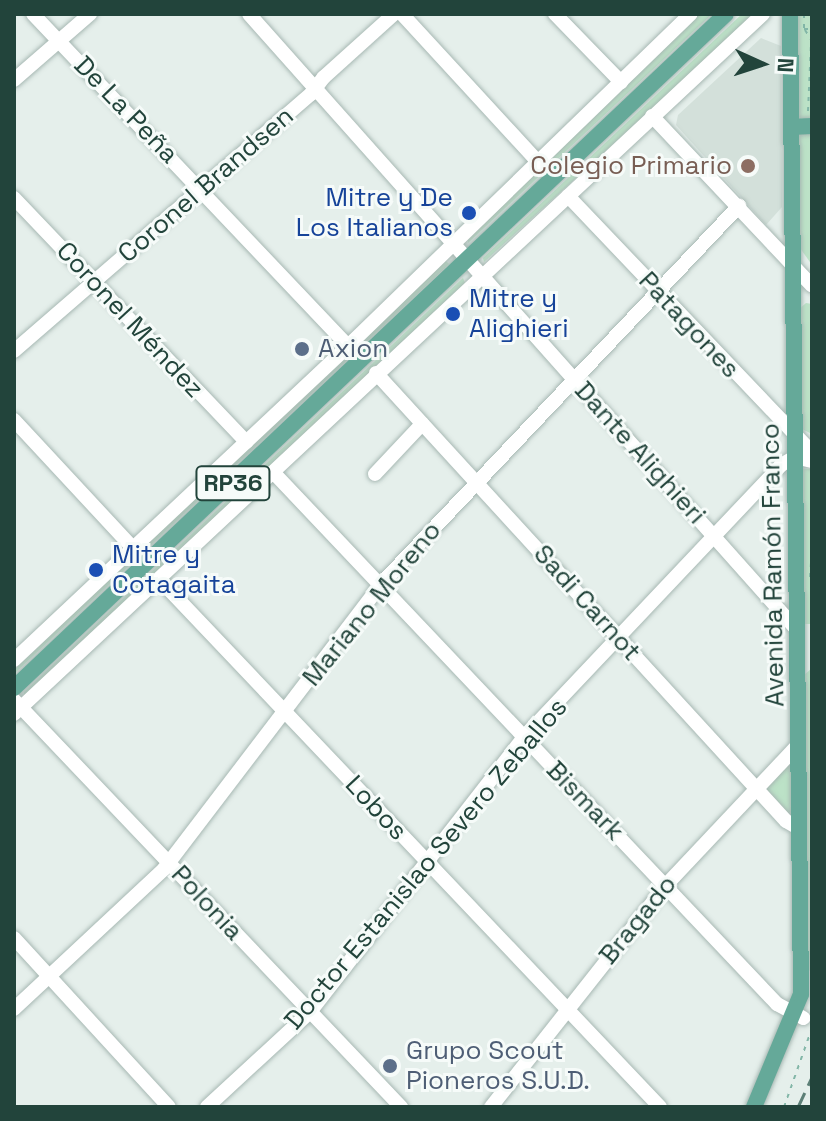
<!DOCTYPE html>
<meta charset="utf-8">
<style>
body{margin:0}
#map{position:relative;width:826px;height:1121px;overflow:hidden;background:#e5efeb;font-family:"Space Grotesk",sans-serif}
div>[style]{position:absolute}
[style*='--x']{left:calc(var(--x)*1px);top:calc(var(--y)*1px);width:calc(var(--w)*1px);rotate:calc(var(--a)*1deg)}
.built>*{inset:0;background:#d3e0da}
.green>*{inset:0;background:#bce2c7;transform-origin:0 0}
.path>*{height:2px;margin-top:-1px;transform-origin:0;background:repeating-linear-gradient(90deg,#82b6a7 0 4px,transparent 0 10px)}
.roads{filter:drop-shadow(0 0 2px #a7b8b3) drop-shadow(0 0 2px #a7b8b3)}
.minor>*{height:14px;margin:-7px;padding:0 7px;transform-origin:7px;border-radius:7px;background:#fff}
.major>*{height:16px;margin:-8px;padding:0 8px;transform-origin:8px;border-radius:8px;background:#65a999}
.rail>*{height:3px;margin-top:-1.5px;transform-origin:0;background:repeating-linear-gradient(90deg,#5c7f76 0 16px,transparent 0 24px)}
.dots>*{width:22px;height:22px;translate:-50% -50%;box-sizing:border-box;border:4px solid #f6fbf9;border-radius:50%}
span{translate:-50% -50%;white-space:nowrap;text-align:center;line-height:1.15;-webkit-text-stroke:6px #f6fbf9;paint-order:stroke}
.shield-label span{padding:2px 6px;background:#f6fbf9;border:2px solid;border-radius:6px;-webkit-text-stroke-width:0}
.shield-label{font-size:24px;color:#22443b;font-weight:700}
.street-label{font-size:26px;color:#22443b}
.education-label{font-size:26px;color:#785e54}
.right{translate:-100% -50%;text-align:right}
.transit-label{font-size:26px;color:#164399}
.left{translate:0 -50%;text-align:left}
.service-label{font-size:26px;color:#4e5e75}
.frame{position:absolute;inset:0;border:16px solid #22443b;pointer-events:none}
.north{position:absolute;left:722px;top:24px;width:80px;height:80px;-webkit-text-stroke:6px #f6fbf9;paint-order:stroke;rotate:93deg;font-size:22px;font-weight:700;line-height:32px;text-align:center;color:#22443b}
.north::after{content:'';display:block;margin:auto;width:28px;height:36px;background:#22443b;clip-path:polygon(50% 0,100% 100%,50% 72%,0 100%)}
</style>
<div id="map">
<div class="built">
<i style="clip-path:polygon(761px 38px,781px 46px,782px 207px,766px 225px,676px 125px,678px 115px)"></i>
</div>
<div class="green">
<i style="clip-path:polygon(697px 14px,712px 14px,468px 243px,468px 240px)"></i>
<i style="clip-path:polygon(742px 14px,756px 14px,484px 262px,483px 258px)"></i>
<i style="clip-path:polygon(796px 14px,812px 14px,812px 265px,800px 248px)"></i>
<i style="clip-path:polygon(446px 261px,449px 264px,14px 674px,14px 670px)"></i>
<i style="clip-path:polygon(463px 278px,465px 283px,24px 696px,24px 692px)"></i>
<i style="clip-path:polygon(806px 303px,812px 304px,812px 434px,802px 429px,798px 310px)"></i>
<i style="left:812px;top:469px;width:155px;height:11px;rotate:90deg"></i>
<i style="clip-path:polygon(812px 668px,812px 973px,811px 973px,808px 968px,803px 676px)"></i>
<i style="clip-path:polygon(792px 760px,792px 811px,786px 814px,764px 786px)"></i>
</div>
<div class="path">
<i style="--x:804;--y:14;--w:15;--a:90"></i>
<i style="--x:804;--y:29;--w:8;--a:0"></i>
<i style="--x:805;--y:30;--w:13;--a:58"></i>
<i style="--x:808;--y:111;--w:70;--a:-87.5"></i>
<i style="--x:810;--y:577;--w:27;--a:-86"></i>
<i style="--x:784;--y:1107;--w:84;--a:-70.5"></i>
</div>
<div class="roads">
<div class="minor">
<i style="--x:33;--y:14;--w:458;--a:46.5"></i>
<i style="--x:249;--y:14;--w:826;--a:48.34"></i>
<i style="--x:402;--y:14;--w:201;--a:47.4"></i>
<i style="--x:555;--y:14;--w:95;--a:45.9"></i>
<i style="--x:14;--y:80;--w:101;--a:-41"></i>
<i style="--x:652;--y:116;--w:233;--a:46.7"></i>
<i style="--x:568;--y:196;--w:354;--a:46.4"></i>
<i style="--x:14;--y:198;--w:337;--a:46.4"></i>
<i style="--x:14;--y:351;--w:393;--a:-40.9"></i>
<i style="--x:311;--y:94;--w:21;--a:-53"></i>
<i style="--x:324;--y:77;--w:94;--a:-42"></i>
<i style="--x:376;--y:373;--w:607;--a:47.54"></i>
<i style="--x:786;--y:821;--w:16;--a:30"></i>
<i style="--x:14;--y:420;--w:176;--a:47.1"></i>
<i style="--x:273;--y:472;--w:733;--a:46.55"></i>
<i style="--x:777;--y:1004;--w:30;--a:28"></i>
<i style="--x:375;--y:474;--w:69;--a:-46.8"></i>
<i style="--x:159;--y:579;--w:728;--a:46.5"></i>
<i style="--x:14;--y:660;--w:458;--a:-43.2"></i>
<i style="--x:348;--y:346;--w:477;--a:-44.1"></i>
<i style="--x:14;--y:700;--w:562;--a:46.44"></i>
<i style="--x:14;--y:714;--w:1025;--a:-43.06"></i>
<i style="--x:14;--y:938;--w:229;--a:47.5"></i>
<i style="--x:14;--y:1009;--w:205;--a:-43"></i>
<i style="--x:164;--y:869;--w:358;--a:-52.7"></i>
<i style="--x:381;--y:584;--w:521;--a:-46.56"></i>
<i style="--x:207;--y:1107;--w:140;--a:-42.7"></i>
<i style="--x:310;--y:1012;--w:348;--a:-52.1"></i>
<i style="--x:524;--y:737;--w:374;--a:-46.6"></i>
<i style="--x:781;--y:465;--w:16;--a:-30"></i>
<i style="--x:795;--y:457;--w:17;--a:13"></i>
<i style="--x:491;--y:1107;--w:284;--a:-51.7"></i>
<i style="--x:667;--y:884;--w:191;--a:-46.7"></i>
</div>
<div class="major">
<i style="--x:791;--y:127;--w:21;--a:-3"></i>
<i style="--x:14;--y:688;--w:980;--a:-43.43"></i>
<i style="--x:754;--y:1107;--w:122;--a:-67.4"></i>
<i style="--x:801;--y:994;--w:980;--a:-90.64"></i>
</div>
</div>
<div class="rail">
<i style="--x:798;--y:1107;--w:33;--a:-65"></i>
</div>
<div class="dots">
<i style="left:748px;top:166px;background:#8d6e63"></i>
<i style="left:469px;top:213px;background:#1a4fb4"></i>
<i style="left:453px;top:314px;background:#1a4fb4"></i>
<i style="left:302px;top:349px;background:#5c6f8a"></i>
<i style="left:96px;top:570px;background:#1a4fb4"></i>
<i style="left:390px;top:1066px;background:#5c6f8a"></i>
</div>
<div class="shield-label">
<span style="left:233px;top:483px">RP36</span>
</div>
<div class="street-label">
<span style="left:126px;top:110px;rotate:46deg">De La Peña</span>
<span style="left:206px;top:185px;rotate:-41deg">Coronel Brandsen</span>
<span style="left:130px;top:320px;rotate:47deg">Coronel Méndez</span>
<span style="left:689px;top:325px;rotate:47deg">Patagones</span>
<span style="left:640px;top:453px;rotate:48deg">Dante Alighieri</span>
<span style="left:773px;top:565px;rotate:-91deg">Avenida Ramón Franco</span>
<span style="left:587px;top:603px;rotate:48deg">Sadi Carnot</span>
<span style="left:372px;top:604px;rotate:-51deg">Mariano Moreno</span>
<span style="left:585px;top:801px;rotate:46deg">Bismark</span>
<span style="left:376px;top:808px;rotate:47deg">Lobos</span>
<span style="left:426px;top:864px;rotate:-50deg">Doctor Estanislao Severo Zeballos</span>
<span style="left:207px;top:903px;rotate:47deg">Polonia</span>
<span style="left:638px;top:920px;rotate:-51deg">Bragado</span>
</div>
<div class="education-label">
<span class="right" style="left:732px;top:166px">Colegio Primario</span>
</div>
<div class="transit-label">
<span class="right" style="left:453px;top:213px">Mitre y De<br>Los Italianos</span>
<span class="left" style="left:469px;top:314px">Mitre y<br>Alighieri</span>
<span class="left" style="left:112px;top:570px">Mitre y<br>Cotagaita</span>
</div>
<div class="service-label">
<span class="left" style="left:318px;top:349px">Axion</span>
<span class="left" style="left:406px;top:1066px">Grupo Scout<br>Pioneros S.U.D.</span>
</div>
<div class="frame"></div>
<div class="north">N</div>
</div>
